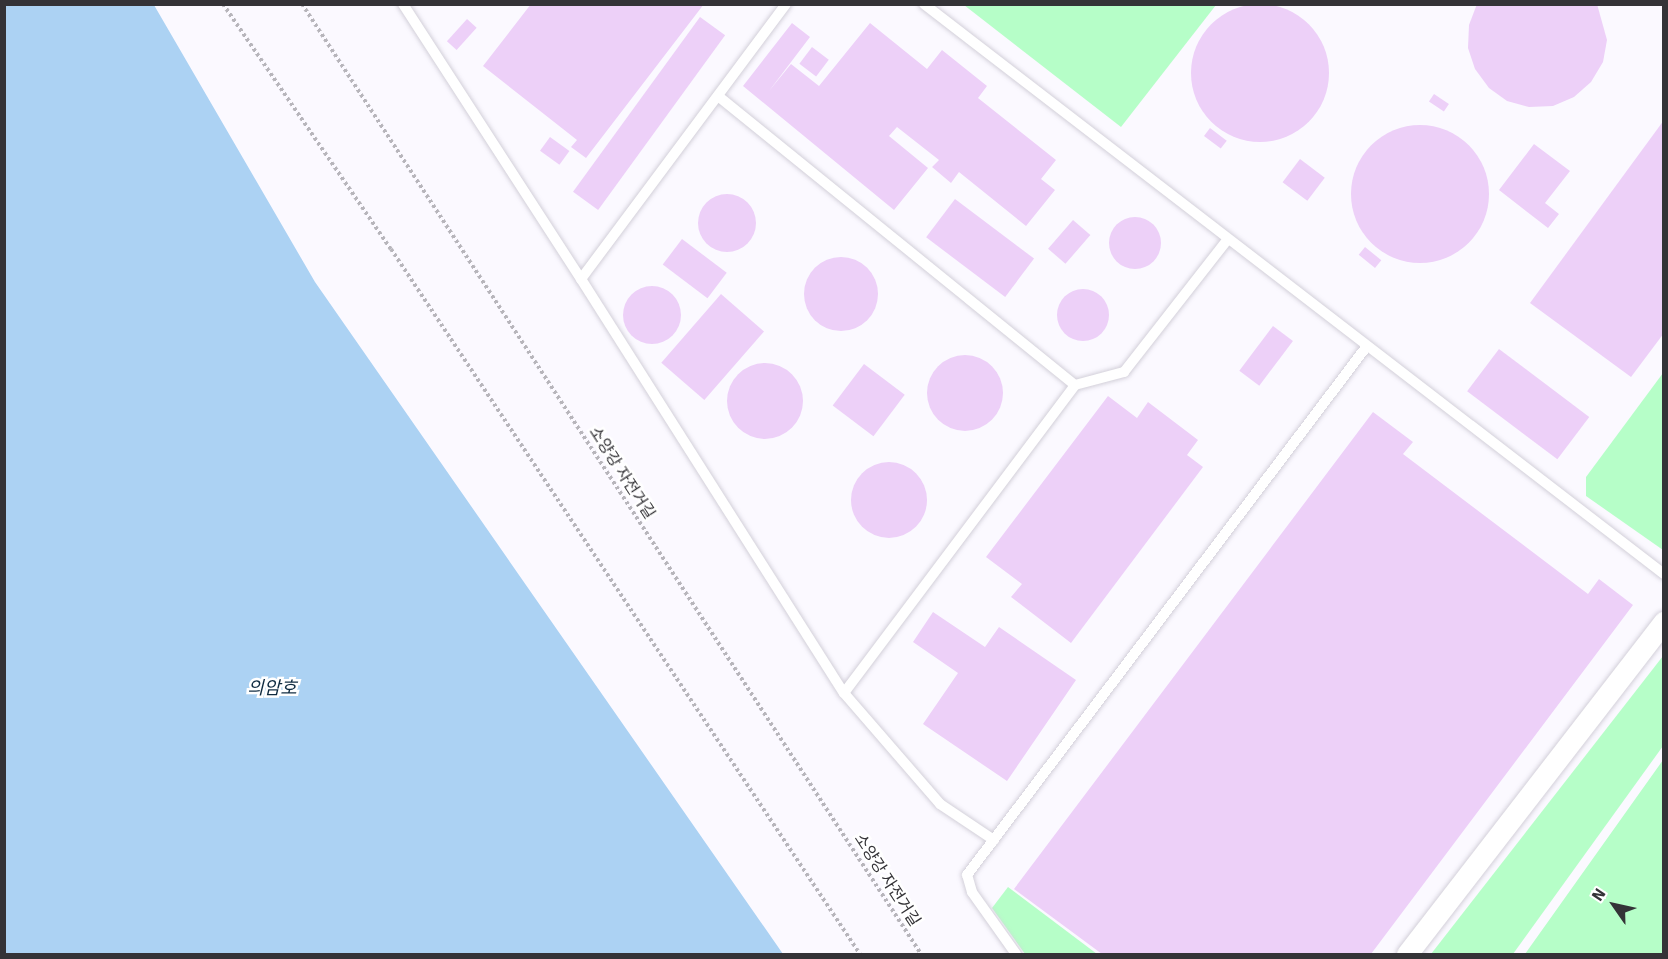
<!DOCTYPE html>
<meta charset="utf-8">
<style>
body{margin:0}
#map{position:relative;width:1668px;height:959px;overflow:hidden;background:#fbf9ff;font-family:Signika,"Noto Sans KR",sans-serif}
div>[style]{position:absolute}
[style*='--x']{left:calc(var(--x)*1px);top:calc(var(--y)*1px);width:calc(var(--w)*1px);rotate:calc(var(--a)*1deg)}
.green>*{inset:0;background:#b6fec8}
.water>*{inset:0;background:#acd2f3}
.building>*{inset:0;background:#edd0f8;transform-origin:0 0}
.round{border-radius:50%}
.path>*{height:4px;margin-top:-2px;transform-origin:0;background:repeating-linear-gradient(90deg,#b7b5bb 0 3px,transparent 0 6px)}
.roads{filter:drop-shadow(0 0 2px #d3d0da) drop-shadow(0 0 2px #d3d0da)}
.service>*{height:10px;margin:-5px;padding:0 5px;transform-origin:5px;border-radius:5px;background:#fff}
.minor>*{height:21px;margin:-10.5px;padding:0 10.5px;transform-origin:10.5px;border-radius:10.5px;background:#fff}
span{translate:-50% -50%;white-space:nowrap;text-align:center;line-height:1.15;-webkit-text-stroke:5px #fff;paint-order:stroke}
.street-label{font-size:16px;color:#343337}
.water-label{font-size:18px;color:#0f2b41;font-style:italic}
.frame{position:absolute;inset:0;border:6px solid #343337;pointer-events:none}
.north{position:absolute;left:1584px;top:875px;width:60px;height:60px;-webkit-text-stroke:4px #fff;paint-order:stroke;rotate:304deg;font-size:16px;font-weight:700;line-height:24px;text-align:center;color:#343337}
.north::after{content:'';display:block;margin:auto;width:21px;height:27px;background:#343337;clip-path:polygon(50% 0,100% 100%,50% 72%,0 100%)}
</style>
<div id="map">
<div class="green">
<i style="clip-path:polygon(964px 5px,1216px 5px,1121px 127px)"></i>
<i style="clip-path:polygon(1663px 373px,1663px 550px,1586px 496px,1586px 477px)"></i>
<i style="clip-path:polygon(1663px 656px,1663px 746px,1513px 954px,1431px 954px)"></i>
<i style="clip-path:polygon(1663px 760px,1663px 954px,1524px 954px,1525px 954px)"></i>
<i style="clip-path:polygon(1008px 887px,1097px 954px,1025px 954px,992px 908px)"></i>
</div>
<div class="water">
<i style="clip-path:polygon(5px 4px,154px 5px,315px 282px,783px 954px,5px 954px)"></i>
</div>
<div class="building">
<i style="clip-path:polygon(531px 4px,704px 4px,586px 158px,571px 147px,577px 140px,483px 66px)"></i>
<i style="clip-path:polygon(1477px 4px,1597px 4px,1607px 40px,1603px 62px,1591px 82px,1574px 97px,1553px 106px,1529px 107px,1507px 101px,1489px 88px,1475px 69px,1468px 48px,1469px 25px)"></i>
<i class="round" style="left:1191px;top:4px;width:138px;height:138px"></i>
<i style="left:700px;top:17px;width:31px;height:216px;rotate:36deg"></i>
<i style="left:467px;top:19px;width:13px;height:30px;rotate:42deg"></i>
<i style="clip-path:polygon(792px 23px,810px 37px,769px 91px,791px 64px,819px 86px,870px 23px,927px 69px,942px 50px,987px 86px,978px 98px,1056px 160px,1041px 179px,1055px 190px,1026px 226px,959px 172px,951px 183px,932px 167px,939px 160px,897px 127px,889px 136px,928px 168px,894px 210px,743px 86px)"></i>
<i style="left:812px;top:47px;width:21px;height:21px;rotate:37deg"></i>
<i style="left:1434px;top:94px;width:18px;height:9px;rotate:34deg"></i>
<i style="clip-path:polygon(1664px 120px,1664px 333px,1631px 377px,1530px 303px)"></i>
<i class="round" style="left:1351px;top:125px;width:138px;height:138px"></i>
<i style="left:1210px;top:128px;width:21px;height:10px;rotate:37deg"></i>
<i style="left:550px;top:137px;width:24px;height:17px;rotate:36deg"></i>
<i style="clip-path:polygon(1534px 144px,1570px 171px,1545px 203px,1559px 214px,1548px 228px,1499px 190px)"></i>
<i style="left:1300px;top:159px;width:31px;height:29px;rotate:37deg"></i>
<i class="round" style="left:698px;top:194px;width:58px;height:58px"></i>
<i style="left:955px;top:199px;width:99px;height:48px;rotate:37deg"></i>
<i class="round" style="left:1109px;top:217px;width:52px;height:52px"></i>
<i style="left:1073px;top:220px;width:23px;height:38px;rotate:41deg"></i>
<i style="left:682px;top:239px;width:56px;height:32px;rotate:37deg"></i>
<i style="left:1365px;top:247px;width:21px;height:10px;rotate:39deg"></i>
<i class="round" style="left:804px;top:257px;width:74px;height:74px"></i>
<i class="round" style="left:623px;top:286px;width:58px;height:58px"></i>
<i class="round" style="left:1057px;top:289px;width:52px;height:52px"></i>
<i style="left:721px;top:294px;width:57px;height:91px;rotate:41deg"></i>
<i style="left:1273px;top:326px;width:25px;height:56px;rotate:37deg"></i>
<i style="left:1499px;top:349px;width:113px;height:53px;rotate:37deg"></i>
<i class="round" style="left:927px;top:355px;width:76px;height:76px"></i>
<i class="round" style="left:727px;top:363px;width:76px;height:76px"></i>
<i style="left:864px;top:364px;width:51px;height:52px;rotate:37deg"></i>
<i style="clip-path:polygon(1108px 396px,1137px 418px,1148px 402px,1198px 440px,1187px 455px,1203px 467px,1071px 643px,1011px 597px,1022px 584px,986px 557px)"></i>
<i style="clip-path:polygon(1373px 412px,1413px 442px,1403px 454px,1588px 594px,1599px 579px,1633px 605px,1371px 954px,1102px 954px,1014px 889px)"></i>
<i class="round" style="left:851px;top:462px;width:76px;height:76px"></i>
<i style="clip-path:polygon(933px 612px,985px 647px,999px 627px,1076px 680px,1007px 781px,923px 724px,958px 673px,913px 642px)"></i>
</div>
<div class="path">
<i style="--x:223;--y:4;--w:297;--a:55.6"></i>
<i style="--x:391;--y:249;--w:847;--a:56.37"></i>
<i style="--x:302;--y:4;--w:1134;--a:56.91"></i>
</div>
<div class="roads">
<div class="service">
<i style="--x:403;--y:4;--w:328;--a:57.1"></i>
<i style="--x:581;--y:279;--w:343;--a:-53.3"></i>
<i style="--x:924;--y:4;--w:934;--a:37.61"></i>
<i style="--x:718;--y:96;--w:459;--a:39"></i>
<i style="--x:581;--y:279;--w:490;--a:57.6"></i>
<i style="--x:844;--y:693;--w:147;--a:49.1"></i>
<i style="--x:940;--y:804;--w:65;--a:33.7"></i>
<i style="--x:844;--y:693;--w:385;--a:-53.1"></i>
<i style="--x:1075;--y:385;--w:51;--a:-14.9"></i>
<i style="--x:1124;--y:372;--w:169;--a:-52"></i>
<i style="--x:1016;--y:954;--w:76;--a:-125.4"></i>
<i style="--x:972;--y:892;--w:18;--a:-106"></i>
<i style="--x:967;--y:875;--w:663;--a:-52.91"></i>
</div>
<div class="minor">
<i style="--x:1407;--y:954;--w:420;--a:-52.3"></i>
</div>
</div>
<div class="street-label">
<span style="left:622px;top:473px;rotate:57deg">소양강 자전거길</span>
<span style="left:887px;top:880px;rotate:57deg">소양강 자전거길</span>
</div>
<div class="water-label">
<span style="left:272px;top:688px">의암호</span>
</div>
<div class="frame"></div>
<div class="north">N</div>
</div>
